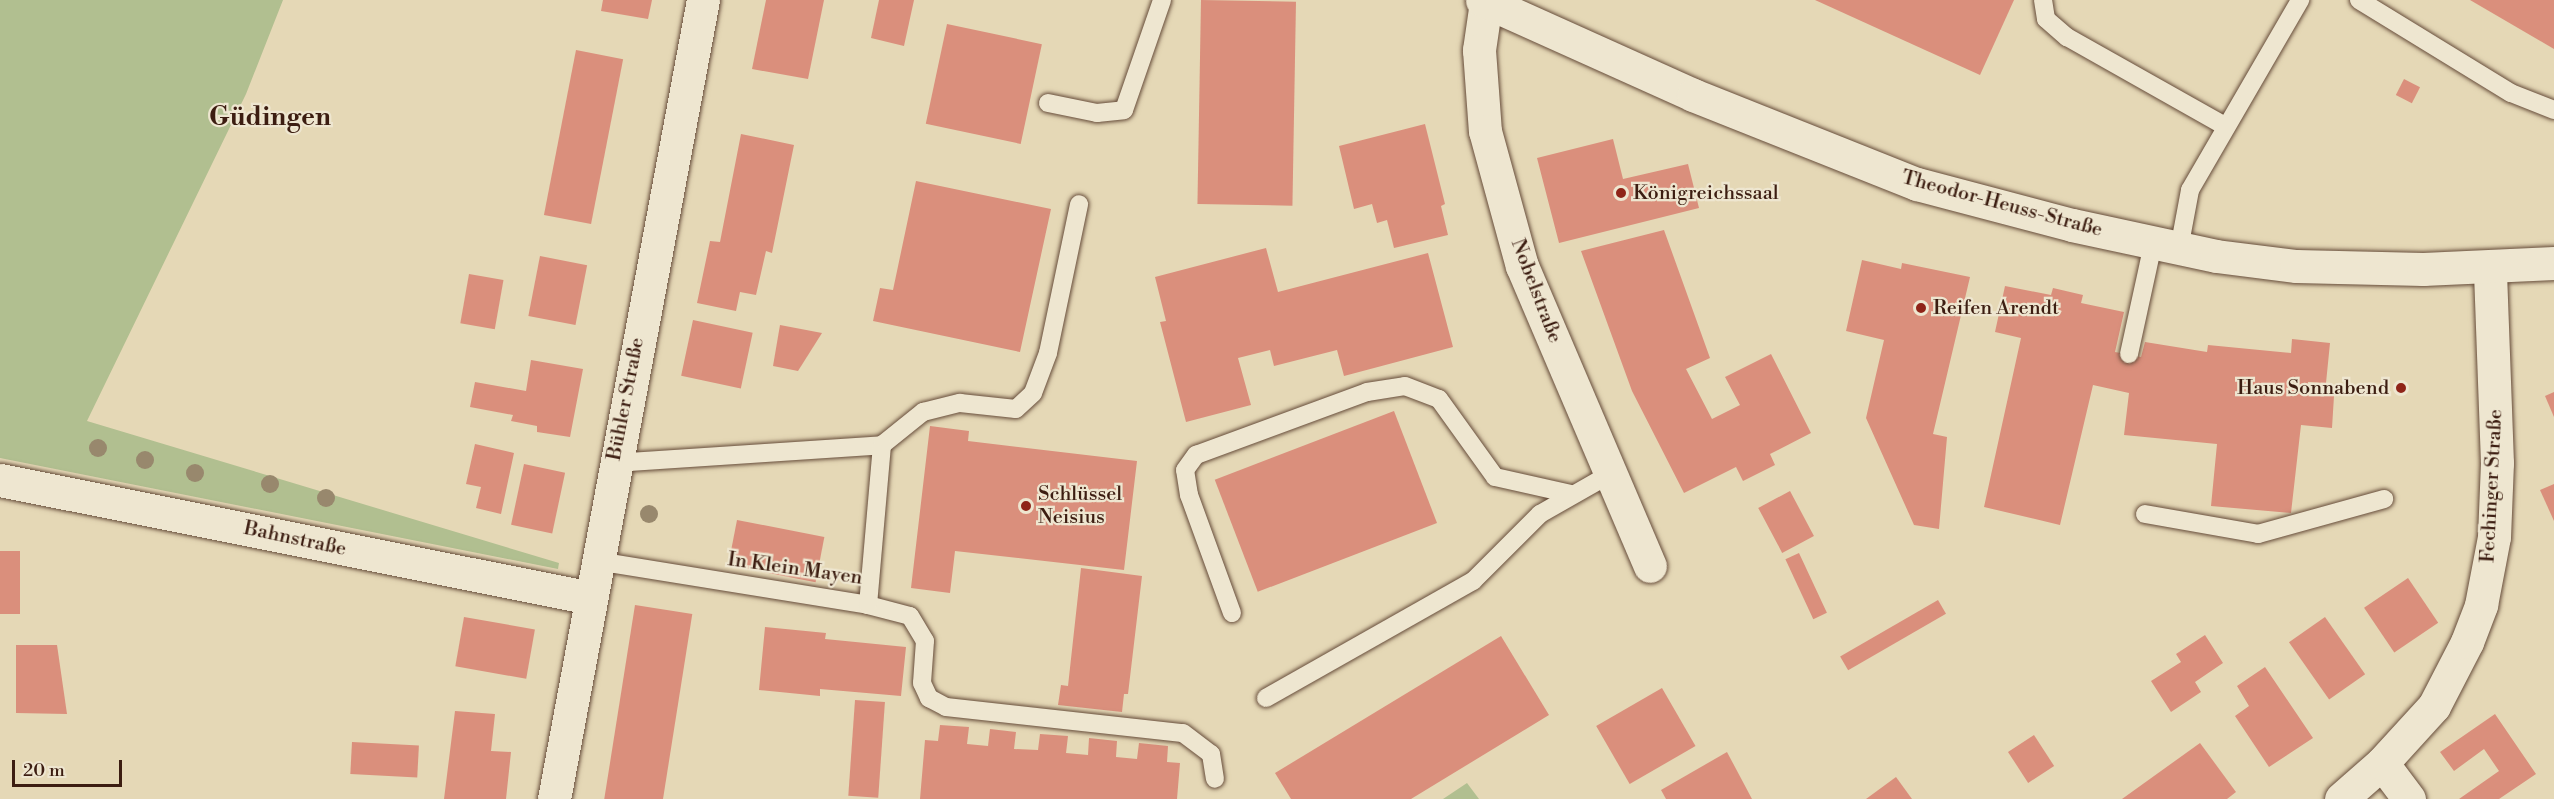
<!DOCTYPE html>
<meta charset="utf-8">
<style>
body{margin:0}
#map{position:relative;width:2554px;height:799px;overflow:hidden;background:#e5d8b6;font-family:"Libre Bodoni",serif}
div>[style]{position:absolute}
[style*='--x']{left:calc(var(--x)*1px);top:calc(var(--y)*1px);width:calc(var(--w)*1px);rotate:calc(var(--a)*1deg)}
.green>*{inset:0;background:#b1bf90}
.building>*{inset:0;background:#da8f7c;transform-origin:0 0}
.roads{filter:drop-shadow(0 0 2px #664c3a) drop-shadow(0 0 2px #664c3a)}
.lane>*{height:18px;margin:-9px;padding:0 9px;transform-origin:9px;border-radius:9px;background:#eee6d0}
.street>*{height:33px;margin:-16.5px;padding:0 16.5px;transform-origin:16.5px;border-radius:16.5px;background:#eee6d0}
.secondary>*{height:33px;margin:-16.5px;padding:0 16.5px;transform-origin:16.5px;border-radius:16.5px;background:#eee6d0}
.trees>*{width:18px;height:18px;margin:-9px;border-radius:50%;background:#98886d}
.dots>*{width:16px;height:16px;translate:-50% -50%;box-sizing:border-box;border:3px solid #eee6d0;border-radius:50%}
span{translate:-50% -50%;white-space:nowrap;text-align:center;line-height:1.15;-webkit-text-stroke:4.5px #eee6d0;paint-order:stroke}
.poi-label{font-size:20px;color:#3c1d11}
.left{translate:0 -50%;text-align:left}
.right{translate:-100% -50%;text-align:right}
.street-label{font-size:20px;color:#3c1d11}
.district-label{font-size:26px;color:#3c1d11;font-weight:700}
.scale{position:absolute;left:12px;top:760px;width:110px;height:27px;box-sizing:border-box;border:3px solid #3c1d11;border-top:0;padding-left:8px;font-size:18px;line-height:21px;white-space:nowrap;color:#3c1d11;-webkit-text-stroke:4px #eee6d0;paint-order:stroke}
</style>
<div id="map">
<div class="green">
<i style="clip-path:polygon(0 0,283px 0,246px 94px,87px 421px,559px 563px,558px 569px,0 458px)"></i>
<i style="clip-path:polygon(1467px 783px,1479px 799px,1443px 799px)"></i>
</div>
<div class="building">
<i style="clip-path:polygon(603px 0,652px 0,648px 19px,601px 11px)"></i>
<i style="clip-path:polygon(766px 0,824px 0,808px 79px,752px 69px)"></i>
<i style="clip-path:polygon(879px 0,914px 0,904px 46px,871px 38px)"></i>
<i style="left:1201px;top:0;width:95px;height:204px;rotate:1deg"></i>
<i style="clip-path:polygon(1815px 0,2014px 0,1980px 75px)"></i>
<i style="clip-path:polygon(2470px 0,2554px 0,2554px 49px)"></i>
<i style="left:947px;top:24px;width:97px;height:102px;rotate:12deg"></i>
<i style="left:576px;top:50px;width:48px;height:168px;rotate:11deg"></i>
<i style="left:2404px;top:79px;width:18px;height:18px;rotate:27deg"></i>
<i style="clip-path:polygon(1425px 124px,1445px 204px,1441px 206px,1448px 235px,1394px 248px,1387px 220px,1377px 223px,1372px 204px,1354px 209px,1339px 146px)"></i>
<i style="clip-path:polygon(741px 134px,794px 145px,772px 253px,766px 251px,756px 295px,740px 292px,736px 311px,697px 303px,710px 241px,720px 242px)"></i>
<i style="clip-path:polygon(1613px 139px,1623px 179px,1688px 164px,1699px 208px,1559px 243px,1537px 158px)"></i>
<i style="clip-path:polygon(916px 181px,1051px 209px,1020px 352px,873px 321px,880px 288px,893px 290px)"></i>
<i style="clip-path:polygon(1664px 230px,1710px 358px,1686px 369px,1712px 419px,1740px 405px,1725px 377px,1771px 354px,1811px 433px,1770px 454px,1775px 465px,1743px 481px,1736px 467px,1684px 493px,1632px 391px,1581px 251px)"></i>
<i style="clip-path:polygon(1266px 248px,1278px 292px,1428px 253px,1453px 347px,1344px 376px,1337px 350px,1274px 366px,1270px 350px,1238px 358px,1251px 405px,1186px 422px,1160px 322px,1166px 321px,1155px 277px)"></i>
<i style="left:540px;top:256px;width:48px;height:61px;rotate:11deg"></i>
<i style="clip-path:polygon(1862px 260px,1901px 269px,1902px 263px,1970px 277px,1933px 434px,1947px 437px,1939px 529px,1914px 525px,1866px 418px,1884px 340px,1846px 331px)"></i>
<i style="left:469px;top:274px;width:35px;height:50px;rotate:10deg"></i>
<i style="clip-path:polygon(2005px 286px,2051px 295px,2053px 288px,2083px 295px,2081px 303px,2124px 312px,2115px 352px,2141px 357px,2145px 342px,2207px 352px,2208px 345px,2291px 353px,2292px 339px,2330px 343px,2326px 383px,2308px 382px,2307px 395px,2334px 396px,2332px 428px,2301px 425px,2291px 513px,2211px 506px,2217px 444px,2124px 435px,2129px 393px,2093px 385px,2060px 525px,1984px 507px,2021px 338px,1995px 332px)"></i>
<i style="left:693px;top:320px;width:61px;height:57px;rotate:12deg"></i>
<i style="clip-path:polygon(780px 325px,822px 333px,798px 371px,773px 366px)"></i>
<i style="clip-path:polygon(531px 360px,583px 369px,570px 437px,537px 432px,537px 426px,511px 421px,513px 415px,470px 407px,475px 382px,526px 391px)"></i>
<i style="clip-path:polygon(2554px 392px,2554px 417px,2545px 396px)"></i>
<i style="left:1394px;top:411px;width:120px;height:192px;rotate:69deg"></i>
<i style="clip-path:polygon(930px 426px,969px 431px,968px 441px,1137px 461px,1124px 570px,955px 551px,950px 593px,911px 588px)"></i>
<i style="clip-path:polygon(475px 444px,514px 453px,501px 514px,476px 508px,481px 487px,466px 484px)"></i>
<i style="left:524px;top:464px;width:42px;height:62px;rotate:12deg"></i>
<i style="clip-path:polygon(2554px 484px,2554px 521px,2540px 490px)"></i>
<i style="left:1790px;top:491px;width:51px;height:36px;rotate:62deg"></i>
<i style="left:737px;top:520px;width:89px;height:46px;rotate:11deg"></i>
<i style="left:0;top:551px;width:20px;height:63px"></i>
<i style="left:1799px;top:553px;width:66px;height:15px;rotate:65deg"></i>
<i style="clip-path:polygon(1081px 568px,1142px 576px,1128px 694px,1124px 694px,1122px 712px,1058px 705px,1061px 685px,1068px 686px)"></i>
<i style="left:2408px;top:578px;width:54px;height:53px;rotate:56deg"></i>
<i style="left:1938px;top:600px;width:16px;height:113px;rotate:60deg"></i>
<i style="left:635px;top:605px;width:58px;height:197px;rotate:9deg"></i>
<i style="left:464px;top:617px;width:72px;height:50px;rotate:10deg"></i>
<i style="left:2325px;top:617px;width:70px;height:44px;rotate:55deg"></i>
<i style="clip-path:polygon(765px 627px,826px 633px,825px 639px,906px 647px,901px 696px,820px 689px,820px 696px,759px 690px)"></i>
<i style="clip-path:polygon(2205px 635px,2223px 663px,2195px 682px,2201px 692px,2171px 712px,2151px 681px,2181px 662px,2176px 654px)"></i>
<i style="clip-path:polygon(1501px 636px,1549px 715px,1411px 799px,1291px 799px,1275px 773px)"></i>
<i style="clip-path:polygon(16px 645px,57px 645px,67px 714px,16px 713px)"></i>
<i style="clip-path:polygon(2265px 667px,2313px 738px,2269px 767px,2235px 716px,2249px 706px,2237px 686px)"></i>
<i style="left:1662px;top:688px;width:67px;height:76px;rotate:60deg"></i>
<i style="left:855px;top:700px;width:30px;height:96px;rotate:4deg"></i>
<i style="clip-path:polygon(455px 711px,495px 714px,491px 751px,511px 752px,506px 799px,444px 799px)"></i>
<i style="clip-path:polygon(2495px 714px,2536px 774px,2499px 799px,2459px 799px,2499px 771px,2484px 749px,2454px 771px,2440px 752px)"></i>
<i style="clip-path:polygon(940px 725px,969px 727px,967px 744px,988px 746px,990px 729px,1016px 732px,1014px 749px,1038px 750px,1040px 734px,1068px 736px,1066px 753px,1088px 755px,1089px 738px,1117px 741px,1116px 757px,1137px 759px,1139px 743px,1168px 746px,1167px 762px,1180px 763px,1177px 799px,920px 799px,925px 740px,938px 741px)"></i>
<i style="left:2034px;top:735px;width:37px;height:31px;rotate:57deg"></i>
<i style="left:352px;top:742px;width:67px;height:32px;rotate:3deg"></i>
<i style="clip-path:polygon(2200px 743px,2236px 792px,2227px 799px,2122px 799px)"></i>
<i style="clip-path:polygon(1727px 752px,1752px 799px,1666px 799px,1661px 790px)"></i>
<i style="clip-path:polygon(1896px 777px,1912px 799px,1866px 799px)"></i>
</div>
<div class="roads">
<div class="lane">
<i style="--x:2043;--y:0;--w:19;--a:81"></i>
<i style="--x:2046;--y:19;--w:28;--a:41"></i>
<i style="--x:2067;--y:37;--w:181;--a:29.4"></i>
<i style="--x:2359;--y:0;--w:178;--a:31.5"></i>
<i style="--x:2511;--y:93;--w:46;--a:21.6"></i>
<i style="--x:1048;--y:103;--w:50;--a:11.5"></i>
<i style="--x:1097;--y:113;--w:27;--a:-6"></i>
<i style="--x:1124;--y:110;--w:116;--a:-70.9"></i>
<i style="--x:2179;--y:249;--w:60;--a:-79.4"></i>
<i style="--x:2190;--y:190;--w:220;--a:-59.9"></i>
<i style="--x:2129;--y:354;--w:113;--a:-77.7"></i>
<i style="--x:614;--y:463;--w:269;--a:-3.8"></i>
<i style="--x:882;--y:445;--w:53;--a:-38.8"></i>
<i style="--x:923;--y:412;--w:38;--a:-14"></i>
<i style="--x:960;--y:403;--w:56;--a:6.1"></i>
<i style="--x:1016;--y:409;--w:23;--a:-43"></i>
<i style="--x:1033;--y:393;--w:43;--a:-69.4"></i>
<i style="--x:1048;--y:353;--w:152;--a:-78.2"></i>
<i style="--x:2145;--y:514;--w:115;--a:10"></i>
<i style="--x:2258;--y:534;--w:131;--a:-15.5"></i>
<i style="--x:597;--y:561;--w:275;--a:9.2"></i>
<i style="--x:868;--y:605;--w:43;--a:14.7"></i>
<i style="--x:910;--y:616;--w:29;--a:59"></i>
<i style="--x:925;--y:641;--w:42;--a:94.1"></i>
<i style="--x:922;--y:683;--w:17;--a:65"></i>
<i style="--x:929;--y:698;--w:19;--a:28"></i>
<i style="--x:946;--y:707;--w:238;--a:6.3"></i>
<i style="--x:1183;--y:733;--w:35;--a:37"></i>
<i style="--x:1211;--y:754;--w:25;--a:81"></i>
<i style="--x:868;--y:605;--w:161;--a:-85"></i>
<i style="--x:1232;--y:613;--w:126;--a:-110"></i>
<i style="--x:1189;--y:495;--w:25;--a:-99"></i>
<i style="--x:1185;--y:470;--w:19;--a:-54"></i>
<i style="--x:1196;--y:455;--w:182;--a:-20.2"></i>
<i style="--x:1367;--y:392;--w:38;--a:-9"></i>
<i style="--x:1405;--y:386;--w:36;--a:21"></i>
<i style="--x:1439;--y:399;--w:96;--a:54.3"></i>
<i style="--x:1495;--y:477;--w:78;--a:12.6"></i>
<i style="--x:1266;--y:698;--w:238;--a:-29.5"></i>
<i style="--x:1473;--y:581;--w:95;--a:-45"></i>
<i style="--x:1540;--y:514;--w:81;--a:-29.7"></i>
</div>
<div class="street">
<i style="--x:1486;--y:2;--w:49;--a:98.3"></i>
<i style="--x:1479;--y:50;--w:81;--a:85.8"></i>
<i style="--x:1485;--y:131;--w:140;--a:74.7"></i>
<i style="--x:1522;--y:266;--w:326;--a:66.9"></i>
<i style="--x:0;--y:480;--w:603;--a:11.29"></i>
<i style="--x:2382;--y:763;--w:45;--a:53.1"></i>
<i style="--x:2341;--y:799;--w:55;--a:-41.3"></i>
<i style="--x:2382;--y:763;--w:77;--a:-47.6"></i>
<i style="--x:2434;--y:706;--w:72;--a:-62.7"></i>
<i style="--x:2467;--y:642;--w:40;--a:-69"></i>
<i style="--x:2481;--y:605;--w:69;--a:-79.2"></i>
<i style="--x:2494;--y:537;--w:74;--a:-87.7"></i>
<i style="--x:2497;--y:463;--w:195;--a:-92.1"></i>
</div>
<div class="secondary">
<i style="--x:1482;--y:0;--w:231;--a:24.2"></i>
<i style="--x:1693;--y:95;--w:241;--a:21.7"></i>
<i style="--x:1917;--y:184;--w:160;--a:14.8"></i>
<i style="--x:2072;--y:225;--w:147;--a:12.1"></i>
<i style="--x:2216;--y:256;--w:81;--a:7.1"></i>
<i style="--x:2296;--y:266;--w:127;--a:1.4"></i>
<i style="--x:2423;--y:269;--w:131;--a:-2.6"></i>
<i style="--x:554;--y:799;--w:813;--a:-79.44"></i>
</div>
</div>
<div class="trees">
<i style="left:98px;top:448px"></i>
<i style="left:145px;top:460px"></i>
<i style="left:195px;top:473px"></i>
<i style="left:270px;top:484px"></i>
<i style="left:326px;top:498px"></i>
<i style="left:649px;top:514px"></i>
</div>
<div class="dots">
<i style="left:1621px;top:193px;background:#8f2418"></i>
<i style="left:1921px;top:308px;background:#8f2418"></i>
<i style="left:2401px;top:388px;background:#8f2418"></i>
<i style="left:1026px;top:506px;background:#8f2418"></i>
</div>
<div class="poi-label">
<span class="left" style="left:1633px;top:193px">Königreichssaal</span>
<span class="left" style="left:1933px;top:308px">Reifen Arendt</span>
<span class="right" style="left:2389px;top:388px">Haus Sonnabend</span>
<span class="left" style="left:1038px;top:506px">Schlüssel<br>Neisius</span>
</div>
<div class="street-label">
<span style="left:2002px;top:204px;rotate:15deg">Theodor-Heuss-Straße</span>
<span style="left:1536px;top:291px;rotate:69deg">Nobelstraße</span>
<span style="left:626px;top:399px;rotate:-79deg">Bühler Straße</span>
<span style="left:2492px;top:486px;rotate:-87deg">Fechinger Straße</span>
<span style="left:295px;top:539px;rotate:12deg">Bahnstraße</span>
<span style="left:795px;top:569px;rotate:8deg">In Klein Mayen</span>
</div>
<div class="district-label">
<span style="left:270px;top:118px">Güdingen</span>
</div>
<div class="scale">20 m</div>
</div>
